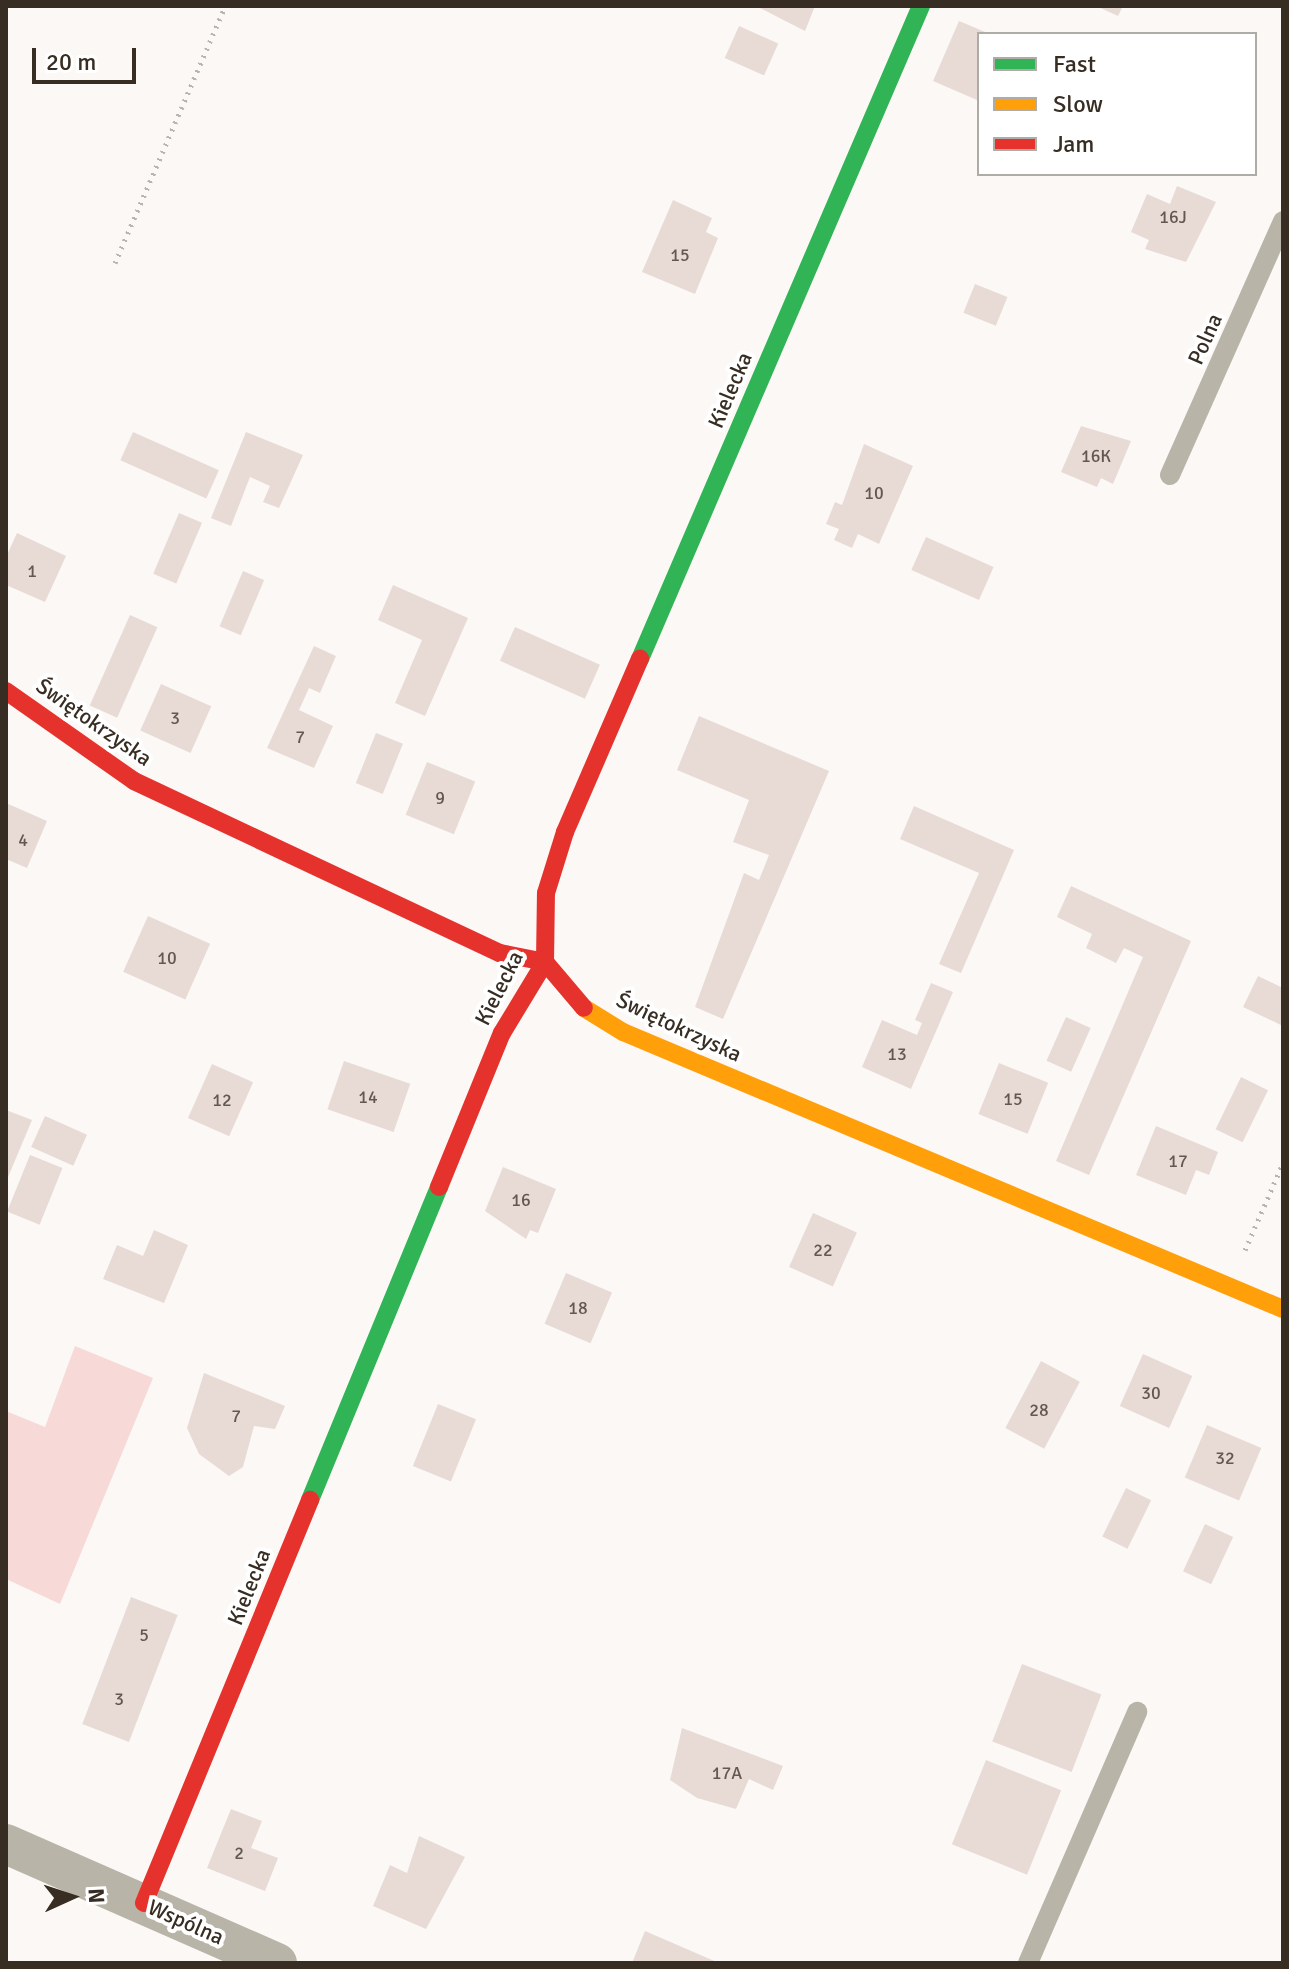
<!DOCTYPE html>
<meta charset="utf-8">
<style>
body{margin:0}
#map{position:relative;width:1289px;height:1969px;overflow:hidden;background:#fbf8f6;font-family:Signika,sans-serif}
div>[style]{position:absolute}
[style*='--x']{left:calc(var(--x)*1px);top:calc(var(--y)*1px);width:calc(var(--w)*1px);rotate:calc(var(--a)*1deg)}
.green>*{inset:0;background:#f7dad8}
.building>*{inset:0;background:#e8dbd6;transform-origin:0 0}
.path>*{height:5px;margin-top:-2.5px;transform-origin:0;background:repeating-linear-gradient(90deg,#b9b4ac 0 2px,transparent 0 8px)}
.lane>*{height:20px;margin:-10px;padding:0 10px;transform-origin:10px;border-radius:10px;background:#b9b4a8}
.street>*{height:40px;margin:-20px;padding:0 20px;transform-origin:20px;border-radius:20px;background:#b9b4a8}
.fast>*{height:18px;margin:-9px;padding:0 9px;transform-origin:9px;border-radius:9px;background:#30b455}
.slow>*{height:18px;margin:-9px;padding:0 9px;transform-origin:9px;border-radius:9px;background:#ff9f0a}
.jam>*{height:18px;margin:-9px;padding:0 9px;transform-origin:9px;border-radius:9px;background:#e5322d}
span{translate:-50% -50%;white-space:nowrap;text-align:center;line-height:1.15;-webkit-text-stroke:8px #fff;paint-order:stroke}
.number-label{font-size:18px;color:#635850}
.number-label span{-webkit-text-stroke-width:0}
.street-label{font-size:22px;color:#372d23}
.frame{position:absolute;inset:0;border:8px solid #372d23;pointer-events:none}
.legend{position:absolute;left:977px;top:32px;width:280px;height:144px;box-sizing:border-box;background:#fff;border:2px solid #afaba7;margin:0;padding:10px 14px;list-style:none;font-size:24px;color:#372d23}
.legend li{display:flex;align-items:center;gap:16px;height:40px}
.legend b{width:40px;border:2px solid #afaba7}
.north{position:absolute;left:32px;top:1857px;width:80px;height:80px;-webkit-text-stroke:6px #fff;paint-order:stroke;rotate:87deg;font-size:22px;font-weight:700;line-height:32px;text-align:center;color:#372d23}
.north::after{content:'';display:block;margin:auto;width:28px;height:36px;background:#372d23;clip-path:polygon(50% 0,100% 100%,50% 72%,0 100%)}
.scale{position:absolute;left:32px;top:48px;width:104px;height:36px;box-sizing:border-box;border:4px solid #372d23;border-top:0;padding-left:10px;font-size:24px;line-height:28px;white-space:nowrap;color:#372d23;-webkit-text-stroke:6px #fff;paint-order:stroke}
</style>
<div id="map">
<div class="green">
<i style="clip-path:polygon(75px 1346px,153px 1378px,60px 1604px,6px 1579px,6px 1411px,45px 1427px)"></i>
</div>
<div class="building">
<i style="clip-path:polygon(756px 6px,815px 6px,805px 31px)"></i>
<i style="clip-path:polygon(1096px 6px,1123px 6px,1118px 16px)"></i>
<i style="clip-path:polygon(959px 21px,990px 34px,979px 34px,977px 100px,933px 81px)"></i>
<i style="left:739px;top:26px;width:43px;height:35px;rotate:24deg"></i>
<i style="clip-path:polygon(1177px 186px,1216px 202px,1186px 262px,1145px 249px,1149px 240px,1131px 232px,1147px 194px,1170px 204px)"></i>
<i style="clip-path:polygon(673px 200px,712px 218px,706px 232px,718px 238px,695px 294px,642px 272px)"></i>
<i style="left:975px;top:284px;width:35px;height:31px;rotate:22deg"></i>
<i style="clip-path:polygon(1081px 426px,1131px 441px,1113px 484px,1101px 478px,1097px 487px,1061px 472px)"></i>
<i style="left:133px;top:432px;width:94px;height:31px;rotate:24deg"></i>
<i style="clip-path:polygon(246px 432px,303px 455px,279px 508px,263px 502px,270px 486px,250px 477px,231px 526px,211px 518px)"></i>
<i style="clip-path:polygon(864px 444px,913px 466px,879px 544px,858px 534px,852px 548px,834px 540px,839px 529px,826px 524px,835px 502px,842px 505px)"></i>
<i style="left:179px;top:513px;width:25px;height:66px;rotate:23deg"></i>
<i style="clip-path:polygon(17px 533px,66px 556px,45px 602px,6px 585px,6px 557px)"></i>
<i style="left:926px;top:537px;width:74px;height:36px;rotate:24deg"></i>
<i style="left:243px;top:571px;width:23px;height:60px;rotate:23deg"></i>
<i style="clip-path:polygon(393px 585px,468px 618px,425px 716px,395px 703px,422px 640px,378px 620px)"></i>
<i style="left:130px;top:615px;width:30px;height:99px;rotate:24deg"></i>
<i style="left:515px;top:627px;width:93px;height:37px;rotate:24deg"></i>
<i style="clip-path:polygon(314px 646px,336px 656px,320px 693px,309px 688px,299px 710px,333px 726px,314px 768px,267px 748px)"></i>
<i style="left:161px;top:684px;width:55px;height:51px;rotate:24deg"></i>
<i style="clip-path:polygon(699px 716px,829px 771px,723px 1019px,695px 1007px,744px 873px,759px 880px,769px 855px,733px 842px,749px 800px,677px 770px)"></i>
<i style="left:376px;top:733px;width:29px;height:54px;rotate:22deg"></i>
<i style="left:427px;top:762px;width:52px;height:57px;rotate:22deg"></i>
<i style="clip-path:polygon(6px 803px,47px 821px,27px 868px,6px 859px)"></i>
<i style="clip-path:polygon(914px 806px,1014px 850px,961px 973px,939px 964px,979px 873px,900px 839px)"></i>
<i style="clip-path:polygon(1071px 886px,1191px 941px,1089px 1175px,1056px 1161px,1143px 957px,1124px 948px,1116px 963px,1086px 948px,1092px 934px,1057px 917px)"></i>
<i style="left:148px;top:916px;width:68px;height:61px;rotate:24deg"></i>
<i style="clip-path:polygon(1258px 976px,1283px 988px,1283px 1026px,1243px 1007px)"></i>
<i style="clip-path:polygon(931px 983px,953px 992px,911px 1089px,862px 1067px,882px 1020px,917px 1035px,922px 1023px,915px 1020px)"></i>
<i style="left:1066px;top:1017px;width:27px;height:48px;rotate:24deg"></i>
<i style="left:344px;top:1061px;width:70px;height:51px;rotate:19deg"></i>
<i style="left:999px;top:1063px;width:53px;height:55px;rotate:22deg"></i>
<i style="left:212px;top:1064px;width:45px;height:59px;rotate:24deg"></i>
<i style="left:1241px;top:1077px;width:30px;height:58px;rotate:26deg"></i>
<i style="clip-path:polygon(6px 1110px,32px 1120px,6px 1182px)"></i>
<i style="left:45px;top:1116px;width:46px;height:34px;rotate:24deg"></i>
<i style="clip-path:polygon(1156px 1126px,1218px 1152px,1209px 1175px,1196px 1170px,1186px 1195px,1136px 1175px)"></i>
<i style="left:30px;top:1155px;width:35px;height:61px;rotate:22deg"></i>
<i style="clip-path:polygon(503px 1167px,556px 1189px,538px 1233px,530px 1230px,526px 1239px,485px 1211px)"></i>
<i style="left:813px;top:1213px;width:48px;height:59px;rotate:24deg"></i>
<i style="clip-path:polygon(154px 1230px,188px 1245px,164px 1303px,103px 1279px,117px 1245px,143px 1256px)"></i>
<i style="left:566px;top:1273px;width:50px;height:55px;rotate:23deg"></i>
<i style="left:1143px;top:1354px;width:54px;height:57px;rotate:24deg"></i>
<i style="left:1041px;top:1361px;width:44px;height:76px;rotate:28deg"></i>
<i style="clip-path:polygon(204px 1373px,285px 1406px,275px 1429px,254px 1426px,243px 1467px,229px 1476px,199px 1454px,187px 1428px)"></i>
<i style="left:438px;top:1404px;width:41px;height:67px;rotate:22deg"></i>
<i style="left:1207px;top:1425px;width:59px;height:57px;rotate:23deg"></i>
<i style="left:1126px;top:1488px;width:28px;height:54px;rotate:26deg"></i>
<i style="left:1205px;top:1524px;width:31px;height:52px;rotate:25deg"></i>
<i style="left:131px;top:1597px;width:50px;height:136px;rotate:21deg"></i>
<i style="left:1022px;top:1664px;width:85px;height:83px;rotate:21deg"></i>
<i style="clip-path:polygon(682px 1728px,783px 1766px,773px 1790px,749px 1779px,736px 1809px,697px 1798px,670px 1780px)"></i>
<i style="left:986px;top:1760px;width:81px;height:91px;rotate:22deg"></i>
<i style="clip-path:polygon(231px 1809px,262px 1821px,251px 1848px,278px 1858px,265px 1891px,207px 1868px)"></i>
<i style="clip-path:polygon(419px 1836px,465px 1857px,426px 1929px,373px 1906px,390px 1865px,407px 1873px)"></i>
<i style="clip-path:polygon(645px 1931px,719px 1963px,632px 1963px)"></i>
</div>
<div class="path">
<i style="--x:115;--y:263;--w:280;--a:-66.8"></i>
<i style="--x:1245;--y:1250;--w:95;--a:-66.4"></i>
</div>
<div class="lane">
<i style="--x:1170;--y:475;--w:278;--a:-66"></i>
<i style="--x:1028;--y:1963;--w:274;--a:-66.5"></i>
</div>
<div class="street">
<i style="--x:6;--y:1844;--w:296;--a:23.7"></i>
</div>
<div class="fast">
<i style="--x:640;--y:659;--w:711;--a:-66.72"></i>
<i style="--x:310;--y:1500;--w:339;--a:-67.6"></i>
</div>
<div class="slow">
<i style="--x:584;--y:1008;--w:46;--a:31.6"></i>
<i style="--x:623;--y:1032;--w:716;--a:22.77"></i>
</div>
<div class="jam">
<i style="--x:6;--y:691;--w:156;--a:35.1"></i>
<i style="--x:134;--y:781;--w:404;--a:25.2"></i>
<i style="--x:500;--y:953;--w:46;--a:11.3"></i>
<i style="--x:545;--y:962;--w:60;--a:49.7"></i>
<i style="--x:439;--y:1187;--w:166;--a:-67.8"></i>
<i style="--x:502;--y:1033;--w:83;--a:-58.8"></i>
<i style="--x:545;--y:962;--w:69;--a:-89.2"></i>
<i style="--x:546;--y:893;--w:64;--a:-72.7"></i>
<i style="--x:565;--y:832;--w:189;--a:-66.6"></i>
<i style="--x:144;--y:1903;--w:436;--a:-67.6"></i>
</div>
<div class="number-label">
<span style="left:1173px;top:217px">16J</span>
<span style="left:680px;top:255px">15</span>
<span style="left:1096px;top:456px">16K</span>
<span style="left:874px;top:493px">10</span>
<span style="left:32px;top:571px">1</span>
<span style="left:175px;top:718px">3</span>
<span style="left:300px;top:737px">7</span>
<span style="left:440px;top:798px">9</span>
<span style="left:23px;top:840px">4</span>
<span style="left:167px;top:958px">10</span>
<span style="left:897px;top:1054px">13</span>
<span style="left:368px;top:1097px">14</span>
<span style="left:1013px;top:1099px">15</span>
<span style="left:222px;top:1100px">12</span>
<span style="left:1178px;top:1161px">17</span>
<span style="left:521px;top:1200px">16</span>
<span style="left:823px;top:1250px">22</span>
<span style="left:578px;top:1308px">18</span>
<span style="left:1151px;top:1393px">30</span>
<span style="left:1039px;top:1410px">28</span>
<span style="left:236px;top:1416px">7</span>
<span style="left:1225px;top:1458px">32</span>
<span style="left:144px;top:1635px">5</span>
<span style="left:119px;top:1699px">3</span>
<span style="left:727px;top:1773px">17A</span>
<span style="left:239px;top:1853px">2</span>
</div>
<div class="street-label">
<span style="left:1205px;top:339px;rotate:-66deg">Polna</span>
<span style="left:730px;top:390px;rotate:-67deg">Kielecka</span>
<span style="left:94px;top:722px;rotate:35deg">Świętokrzyska</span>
<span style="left:499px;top:988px;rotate:-63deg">Kielecka</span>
<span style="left:679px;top:1027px;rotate:25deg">Świętokrzyska</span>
<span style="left:249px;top:1587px;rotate:-68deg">Kielecka</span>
<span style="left:186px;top:1922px;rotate:24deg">Wspólna</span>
</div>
<div class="frame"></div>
<ul class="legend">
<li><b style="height:10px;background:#30b455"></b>Fast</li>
<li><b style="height:10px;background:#ff9f0a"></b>Slow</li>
<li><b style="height:10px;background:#e5322d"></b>Jam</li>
</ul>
<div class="north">N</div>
<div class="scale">20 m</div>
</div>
